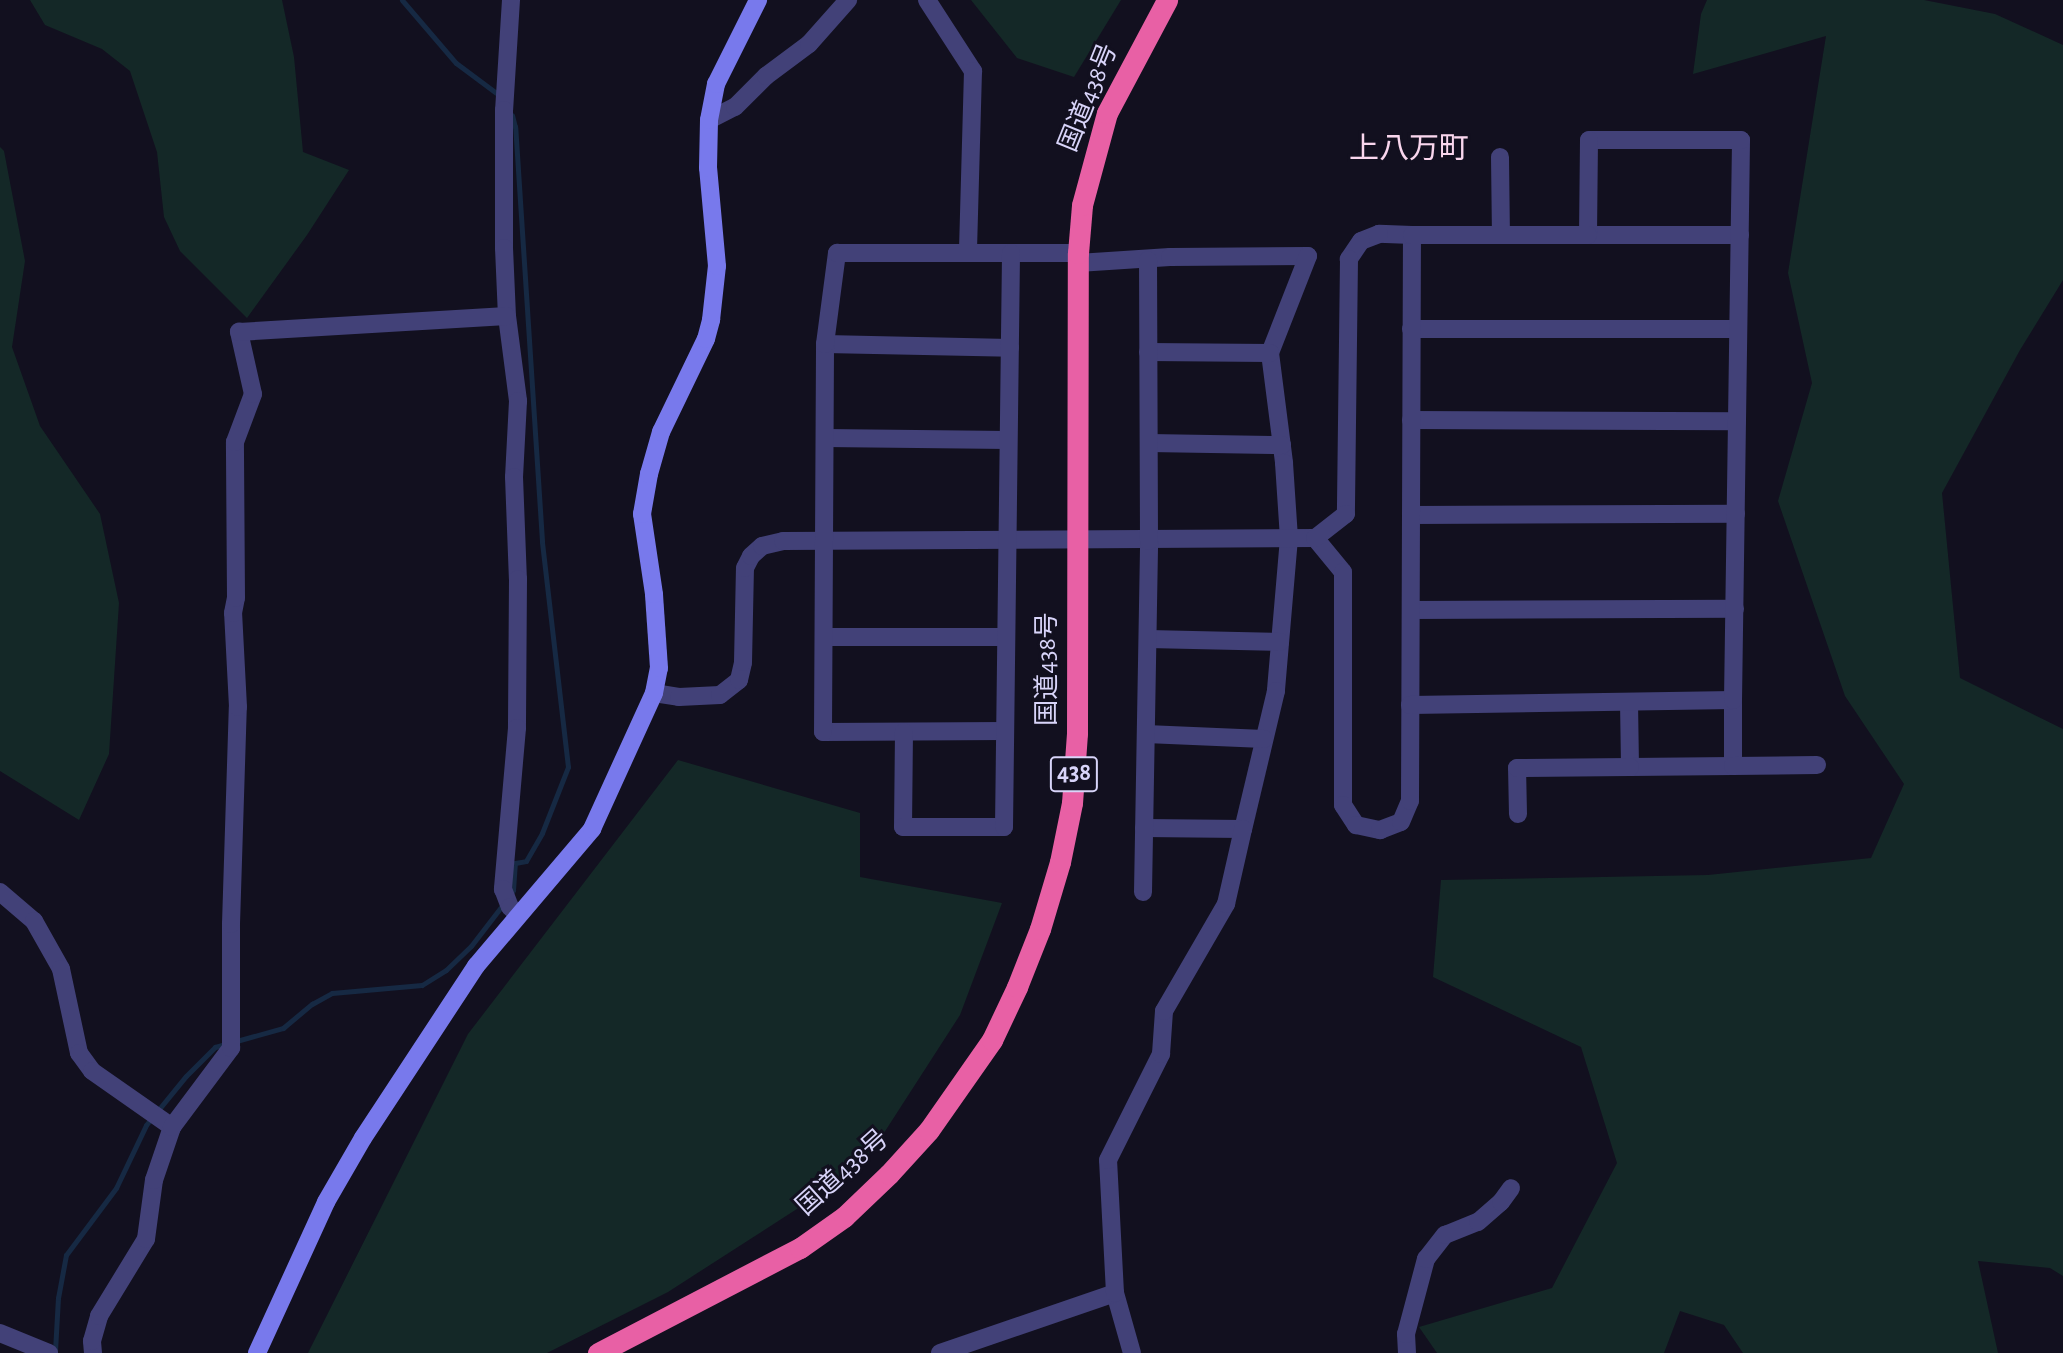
<!DOCTYPE html>
<meta charset="utf-8">
<style>
body{margin:0}
#map{position:relative;width:2063px;height:1353px;overflow:hidden;background:#12101f;font-family:"Alegreya Sans","Noto Sans JP",sans-serif}
div>[style]{position:absolute}
[style*='--x']{left:calc(var(--x)*1px);top:calc(var(--y)*1px);width:calc(var(--w)*1px);rotate:calc(var(--a)*1deg)}
.green>*{inset:0;background:#142827}
.stream>*{height:5px;margin:-2.5px;padding:0 2.5px;transform-origin:2.5px;border-radius:2.5px;background:#162943}
.street>*{height:18px;margin:-9px;padding:0 9px;transform-origin:9px;border-radius:9px;background:#424178}
.secondary>*{height:18px;margin:-9px;padding:0 9px;transform-origin:9px;border-radius:9px;background:#7879ec}
.highway>*{height:21px;margin:-10.5px;padding:0 10.5px;transform-origin:10.5px;border-radius:10.5px;background:#e860a5}
span{translate:-50% -50%;white-space:nowrap;text-align:center;line-height:1.15;-webkit-text-stroke:6px #12101f;paint-order:stroke}
.shield-label span{padding:2px 5px;background:#12101f;border:2px solid;border-radius:5px;-webkit-text-stroke-width:0}
.shield-label{font-size:24px;color:#d8d4f9;font-weight:700}
.street-label{font-size:26px;color:#d8d4f9}
.quarter-label{font-size:30px;color:#f9d6ed}
</style>
<div id="map">
<div class="green">
<i style="clip-path:polygon(30px 0,282px 0,294px 57px,303px 152px,349px 170px,307px 235px,247px 318px,180px 251px,164px 217px,157px 152px,130px 71px,102px 49px,45px 25px)"></i>
<i style="clip-path:polygon(971px 0,1121px 0,1074px 77px,1017px 58px)"></i>
<i style="clip-path:polygon(1707px 0,1924px 0,1995px 14px,2063px 45px,2063px 280px,2020px 350px,1942px 493px,1960px 678px,2063px 729px,2063px 1276px,2050px 1268px,1978px 1261px,1998px 1353px,1743px 1353px,1724px 1325px,1680px 1311px,1664px 1353px,1437px 1353px,1419px 1327px,1552px 1288px,1617px 1163px,1581px 1047px,1433px 977px,1441px 880px,1708px 875px,1871px 858px,1904px 784px,1845px 696px,1778px 501px,1812px 383px,1788px 273px,1826px 36px,1693px 74px,1701px 14px)"></i>
<i style="clip-path:polygon(0 147px,4px 151px,25px 261px,12px 347px,40px 426px,100px 514px,119px 603px,109px 754px,79px 820px,0 771px)"></i>
<i style="clip-path:polygon(678px 760px,860px 813px,860px 877px,1002px 903px,960px 1015px,862px 1167px,668px 1292px,547px 1353px,308px 1353px,468px 1034px)"></i>
</div>
<div class="stream">
<i style="--x:402;--y:0;--w:83;--a:49.4"></i>
<i style="--x:456;--y:63;--w:54;--a:36.7"></i>
<i style="--x:510;--y:895;--w:6;--a:-59"></i>
<i style="--x:513;--y:890;--w:27;--a:-86"></i>
<i style="--x:515;--y:863;--w:11;--a:-10"></i>
<i style="--x:526;--y:861;--w:32;--a:-60"></i>
<i style="--x:542;--y:833;--w:71;--a:-68.5"></i>
<i style="--x:568;--y:767;--w:227;--a:-96.6"></i>
<i style="--x:542;--y:541;--w:415;--a:-93.7"></i>
<i style="--x:515;--y:127;--w:12;--a:-104"></i>
<i style="--x:55;--y:1351;--w:53;--a:-86.8"></i>
<i style="--x:58;--y:1298;--w:44;--a:-79.5"></i>
<i style="--x:66;--y:1255;--w:84;--a:-53.3"></i>
<i style="--x:116;--y:1188;--w:70;--a:-64.5"></i>
<i style="--x:146;--y:1125;--w:63;--a:-50.8"></i>
<i style="--x:186;--y:1076;--w:41;--a:-45"></i>
<i style="--x:215;--y:1047;--w:71;--a:-15.6"></i>
<i style="--x:283;--y:1028;--w:38;--a:-40"></i>
<i style="--x:312;--y:1004;--w:23;--a:-29"></i>
<i style="--x:332;--y:993;--w:90;--a:-5.1"></i>
<i style="--x:422;--y:985;--w:28;--a:-32"></i>
<i style="--x:446;--y:970;--w:35;--a:-44"></i>
<i style="--x:471;--y:946;--w:54;--a:-52.5"></i>
</div>
<div class="street">
<i style="--x:511;--y:0;--w:110;--a:93.6"></i>
<i style="--x:504;--y:110;--w:138;--a:90"></i>
<i style="--x:504;--y:248;--w:68;--a:87.5"></i>
<i style="--x:507;--y:316;--w:86;--a:82.6"></i>
<i style="--x:518;--y:401;--w:76;--a:93"></i>
<i style="--x:514;--y:477;--w:102;--a:87.8"></i>
<i style="--x:518;--y:579;--w:149;--a:90.4"></i>
<i style="--x:517;--y:728;--w:162;--a:95"></i>
<i style="--x:503;--y:889;--w:19;--a:69"></i>
<i style="--x:510;--y:907;--w:11;--a:45"></i>
<i style="--x:927;--y:0;--w:85;--a:57.1"></i>
<i style="--x:973;--y:71;--w:181;--a:91.6"></i>
<i style="--x:709;--y:120;--w:29;--a:-27"></i>
<i style="--x:735;--y:107;--w:44;--a:-45"></i>
<i style="--x:766;--y:76;--w:54;--a:-36.7"></i>
<i style="--x:809;--y:44;--w:59;--a:-48.4"></i>
<i style="--x:1500;--y:157;--w:78;--a:89.3"></i>
<i style="--x:1588;--y:235;--w:152;--a:0"></i>
<i style="--x:1078;--y:263;--w:92;--a:-3.7"></i>
<i style="--x:1170;--y:257;--w:138;--a:-0.4"></i>
<i style="--x:1308;--y:256;--w:104;--a:111.4"></i>
<i style="--x:1270;--y:353;--w:111;--a:82.7"></i>
<i style="--x:1284;--y:463;--w:75;--a:86.2"></i>
<i style="--x:1289;--y:538;--w:154;--a:94.9"></i>
<i style="--x:1276;--y:691;--w:142;--a:103.4"></i>
<i style="--x:1243;--y:829;--w:99;--a:-179.4"></i>
<i style="--x:1411;--y:329;--w:327;--a:0"></i>
<i style="--x:825;--y:344;--w:185;--a:1.2"></i>
<i style="--x:1148;--y:352;--w:122;--a:0.5"></i>
<i style="--x:1411;--y:420;--w:326;--a:0.2"></i>
<i style="--x:825;--y:438;--w:183;--a:0.6"></i>
<i style="--x:1149;--y:443;--w:133;--a:0.9"></i>
<i style="--x:1411;--y:515;--w:325;--a:-0.2"></i>
<i style="--x:1411;--y:610;--w:324;--a:-0.2"></i>
<i style="--x:824;--y:637;--w:182;--a:0"></i>
<i style="--x:1148;--y:639;--w:132;--a:1.3"></i>
<i style="--x:654;--y:693;--w:25;--a:9"></i>
<i style="--x:679;--y:697;--w:41;--a:-2.8"></i>
<i style="--x:720;--y:695;--w:24;--a:-38"></i>
<i style="--x:739;--y:680;--w:18;--a:-77"></i>
<i style="--x:743;--y:662;--w:94;--a:-88.8"></i>
<i style="--x:745;--y:568;--w:13;--a:-63"></i>
<i style="--x:751;--y:556;--w:15;--a:-42"></i>
<i style="--x:762;--y:546;--w:22;--a:-13"></i>
<i style="--x:783;--y:541;--w:532;--a:-0.32"></i>
<i style="--x:1315;--y:538;--w:44;--a:50.5"></i>
<i style="--x:1343;--y:572;--w:233;--a:90"></i>
<i style="--x:1343;--y:805;--w:24;--a:57"></i>
<i style="--x:1356;--y:825;--w:25;--a:12"></i>
<i style="--x:1380;--y:830;--w:22;--a:-21"></i>
<i style="--x:1401;--y:822;--w:23;--a:-67"></i>
<i style="--x:1410;--y:801;--w:566;--a:-89.8"></i>
<i style="--x:1412;--y:235;--w:33;--a:-178"></i>
<i style="--x:1379;--y:234;--w:19;--a:159"></i>
<i style="--x:1361;--y:241;--w:22;--a:124"></i>
<i style="--x:1349;--y:259;--w:255;--a:90.7"></i>
<i style="--x:1346;--y:514;--w:39;--a:142"></i>
<i style="--x:1629;--y:702;--w:65;--a:89.1"></i>
<i style="--x:1630;--y:767;--w:103;--a:-0.6"></i>
<i style="--x:1733;--y:766;--w:66;--a:-90"></i>
<i style="--x:1410;--y:705;--w:323;--a:-0.9"></i>
<i style="--x:1733;--y:700;--w:560;--a:-89.18"></i>
<i style="--x:1741;--y:140;--w:152;--a:180"></i>
<i style="--x:1589;--y:140;--w:95;--a:90.6"></i>
<i style="--x:1588;--y:235;--w:176;--a:180"></i>
<i style="--x:1005;--y:731;--w:182;--a:179.7"></i>
<i style="--x:823;--y:732;--w:388;--a:-89.7"></i>
<i style="--x:825;--y:344;--w:92;--a:-82.5"></i>
<i style="--x:837;--y:253;--w:241;--a:0"></i>
<i style="--x:904;--y:732;--w:95;--a:90.6"></i>
<i style="--x:903;--y:827;--w:101;--a:0"></i>
<i style="--x:1004;--y:827;--w:574;--a:-89.3"></i>
<i style="--x:1146;--y:734;--w:118;--a:2.4"></i>
<i style="--x:1733;--y:766;--w:84;--a:-0.7"></i>
<i style="--x:1518;--y:814;--w:46;--a:-91.2"></i>
<i style="--x:1517;--y:768;--w:113;--a:-0.5"></i>
<i style="--x:0;--y:892;--w:45;--a:40.5"></i>
<i style="--x:34;--y:921;--w:55;--a:60.6"></i>
<i style="--x:61;--y:969;--w:86;--a:77.9"></i>
<i style="--x:79;--y:1053;--w:22;--a:54"></i>
<i style="--x:92;--y:1071;--w:98;--a:35"></i>
<i style="--x:1143;--y:892;--w:351;--a:-89"></i>
<i style="--x:1149;--y:541;--w:281;--a:-90.2"></i>
<i style="--x:1115;--y:1293;--w:62;--a:74.2"></i>
<i style="--x:0;--y:1333;--w:53;--a:22.2"></i>
<i style="--x:93;--y:1353;--w:12;--a:-95"></i>
<i style="--x:92;--y:1341;--w:26;--a:-74"></i>
<i style="--x:99;--y:1316;--w:90;--a:-58.6"></i>
<i style="--x:146;--y:1239;--w:60;--a:-82.3"></i>
<i style="--x:154;--y:1180;--w:56;--a:-71.2"></i>
<i style="--x:172;--y:1127;--w:99;--a:-53.2"></i>
<i style="--x:231;--y:1048;--w:124;--a:-90"></i>
<i style="--x:231;--y:924;--w:217;--a:-88.2"></i>
<i style="--x:238;--y:707;--w:94;--a:-93"></i>
<i style="--x:233;--y:613;--w:15;--a:-79"></i>
<i style="--x:236;--y:598;--w:156;--a:-90.4"></i>
<i style="--x:235;--y:442;--w:51;--a:-69.4"></i>
<i style="--x:253;--y:394;--w:64;--a:-102.7"></i>
<i style="--x:239;--y:332;--w:268;--a:-3.4"></i>
<i style="--x:940;--y:1353;--w:185;--a:-18.9"></i>
<i style="--x:1115;--y:1293;--w:133;--a:-93"></i>
<i style="--x:1108;--y:1160;--w:119;--a:-63.4"></i>
<i style="--x:1161;--y:1054;--w:43;--a:-86"></i>
<i style="--x:1164;--y:1011;--w:124;--a:-59.9"></i>
<i style="--x:1226;--y:904;--w:77;--a:-77.2"></i>
<i style="--x:1407;--y:1353;--w:19;--a:-93"></i>
<i style="--x:1406;--y:1334;--w:78;--a:-75.1"></i>
<i style="--x:1426;--y:1259;--w:31;--a:-52"></i>
<i style="--x:1445;--y:1235;--w:35;--a:-22"></i>
<i style="--x:1478;--y:1222;--w:30;--a:-41"></i>
<i style="--x:1501;--y:1202;--w:17;--a:-54"></i>
</div>
<div class="secondary">
<i style="--x:257;--y:1353;--w:166;--a:-65.4"></i>
<i style="--x:326;--y:1202;--w:74;--a:-60"></i>
<i style="--x:363;--y:1138;--w:206;--a:-56.7"></i>
<i style="--x:476;--y:966;--w:180;--a:-49.7"></i>
<i style="--x:592;--y:829;--w:149;--a:-65.5"></i>
<i style="--x:654;--y:693;--w:25;--a:-79"></i>
<i style="--x:659;--y:668;--w:74;--a:-93.9"></i>
<i style="--x:654;--y:594;--w:81;--a:-98.5"></i>
<i style="--x:642;--y:514;--w:41;--a:-80.1"></i>
<i style="--x:649;--y:474;--w:44;--a:-74.1"></i>
<i style="--x:661;--y:432;--w:103;--a:-64.2"></i>
<i style="--x:706;--y:339;--w:20;--a:-75"></i>
<i style="--x:711;--y:320;--w:54;--a:-83.7"></i>
<i style="--x:717;--y:266;--w:98;--a:-95.2"></i>
<i style="--x:708;--y:168;--w:48;--a:-88.8"></i>
<i style="--x:709;--y:120;--w:37;--a:-79"></i>
<i style="--x:716;--y:84;--w:94;--a:-63.4"></i>
</div>
<div class="highway">
<i style="--x:598;--y:1353;--w:228;--a:-27.5"></i>
<i style="--x:800;--y:1248;--w:54;--a:-35.2"></i>
<i style="--x:844;--y:1217;--w:62;--a:-43.7"></i>
<i style="--x:889;--y:1174;--w:59;--a:-47.7"></i>
<i style="--x:929;--y:1130;--w:110;--a:-55"></i>
<i style="--x:992;--y:1040;--w:59;--a:-64.7"></i>
<i style="--x:1017;--y:987;--w:62;--a:-68.4"></i>
<i style="--x:1040;--y:929;--w:70;--a:-73.4"></i>
<i style="--x:1060;--y:862;--w:60;--a:-78.5"></i>
<i style="--x:1072;--y:803;--w:70;--a:-85.9"></i>
<i style="--x:1077;--y:733;--w:480;--a:-89.9"></i>
<i style="--x:1078;--y:253;--w:48;--a:-85.2"></i>
<i style="--x:1082;--y:205;--w:95;--a:-74.8"></i>
<i style="--x:1107;--y:113;--w:128;--a:-62"></i>
</div>
<div class="shield-label">
<span style="left:1074px;top:774px">438</span>
</div>
<div class="street-label">
<span style="left:1089px;top:98px;rotate:-68deg">国道438号</span>
<span style="left:1048px;top:669px;rotate:-90deg">国道438号</span>
<span style="left:843px;top:1173px;rotate:-42deg">国道438号</span>
</div>
<div class="quarter-label">
<span style="left:1409px;top:149px">上八万町</span>
</div>
</div>
